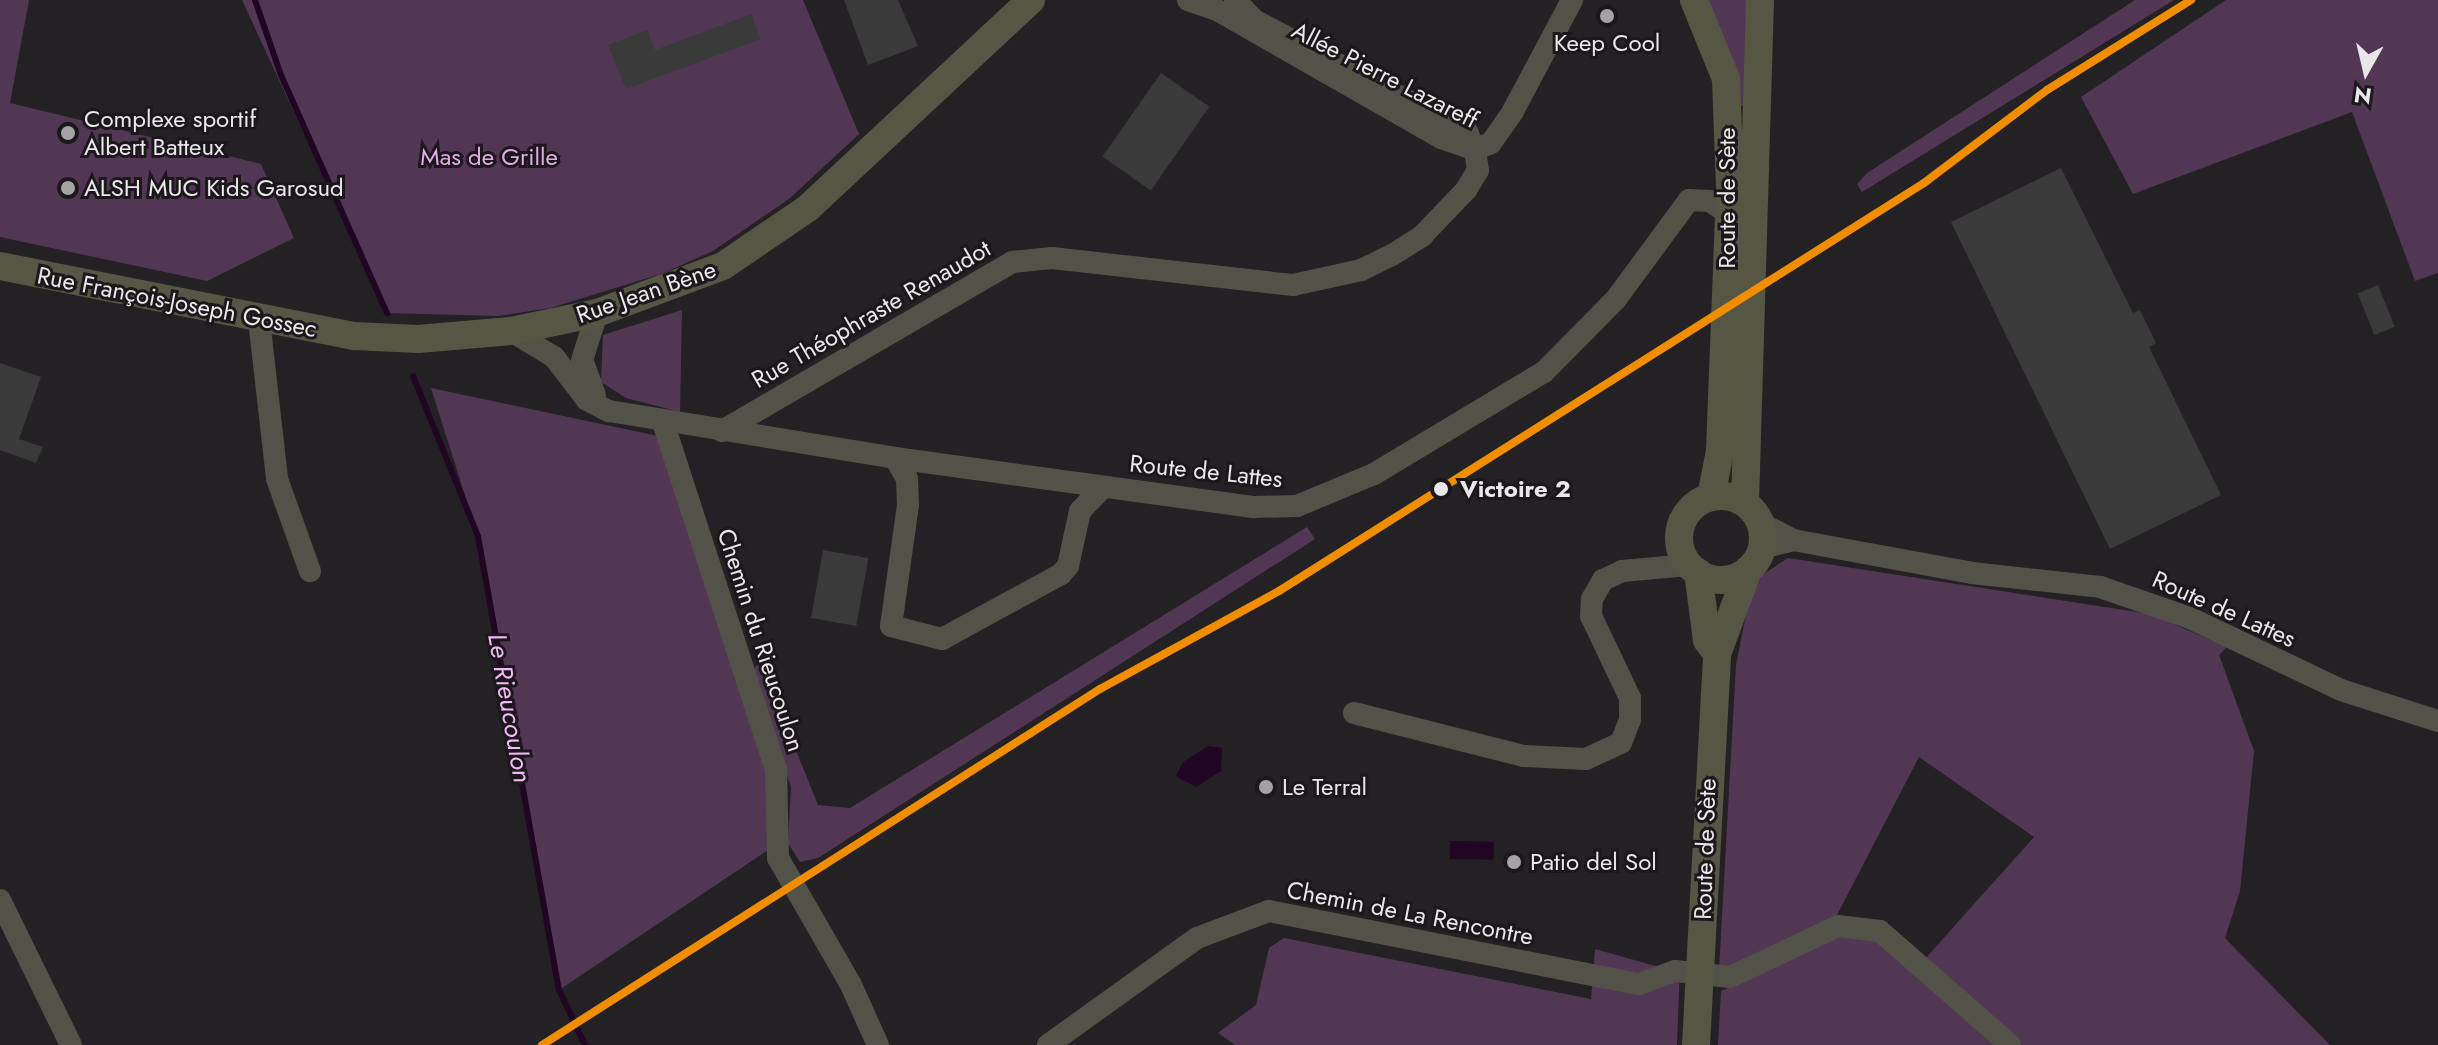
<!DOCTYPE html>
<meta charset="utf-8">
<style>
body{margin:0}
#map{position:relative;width:2438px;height:1045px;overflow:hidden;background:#232123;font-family:Jost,sans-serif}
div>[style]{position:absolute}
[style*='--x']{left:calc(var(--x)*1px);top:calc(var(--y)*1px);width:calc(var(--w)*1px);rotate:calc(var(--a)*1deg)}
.green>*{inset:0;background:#523754}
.water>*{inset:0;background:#200623;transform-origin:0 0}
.stream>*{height:6px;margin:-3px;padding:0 3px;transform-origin:3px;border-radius:3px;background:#200623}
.building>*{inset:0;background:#3b3a3b;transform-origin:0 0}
.minor>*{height:22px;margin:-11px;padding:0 11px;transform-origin:11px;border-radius:11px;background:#535249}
.major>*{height:28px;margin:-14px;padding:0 14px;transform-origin:14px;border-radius:14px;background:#565645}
.major>.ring{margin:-14px;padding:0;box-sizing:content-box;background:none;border:28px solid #565645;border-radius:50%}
.tram-1>*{height:8px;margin:-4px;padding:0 4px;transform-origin:4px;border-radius:4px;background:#f18e00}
.dots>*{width:22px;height:22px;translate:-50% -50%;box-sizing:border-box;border:4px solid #1b171b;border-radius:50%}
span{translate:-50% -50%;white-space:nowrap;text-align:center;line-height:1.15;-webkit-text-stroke:6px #1b171b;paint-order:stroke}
.poi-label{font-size:24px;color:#eae7ea}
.left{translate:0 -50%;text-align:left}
.street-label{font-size:24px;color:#eae7ea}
.park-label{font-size:24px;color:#e2abe6}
.stop-label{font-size:24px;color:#eae7ea;font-weight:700}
.water-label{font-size:26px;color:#f0b8f5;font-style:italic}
.north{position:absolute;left:2326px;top:32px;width:80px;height:80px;-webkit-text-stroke:6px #1b171b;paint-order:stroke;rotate:188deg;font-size:22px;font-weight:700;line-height:32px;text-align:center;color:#eae7ea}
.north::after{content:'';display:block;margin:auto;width:28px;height:36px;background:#eae7ea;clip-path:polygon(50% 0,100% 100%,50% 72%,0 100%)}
</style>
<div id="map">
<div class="green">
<i style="clip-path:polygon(0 0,29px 0,10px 103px,261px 164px,294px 238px,207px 281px,0 237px)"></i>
<i style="clip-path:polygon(242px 0,803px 0,859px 134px,789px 199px,713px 251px,661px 274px,550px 308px,498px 316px,387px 313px)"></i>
<i style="clip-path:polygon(1708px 0,1750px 0,1744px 106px,1736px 105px)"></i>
<i style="clip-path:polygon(2135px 0,2174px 0,1862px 192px,1857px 184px,1867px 173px)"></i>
<i style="clip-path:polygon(2226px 0,2438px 0,2438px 273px,2415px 281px,2352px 112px,2133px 194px,2081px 97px)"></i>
<i style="clip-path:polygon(682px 310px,680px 412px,626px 398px,601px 382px,603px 335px)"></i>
<i style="clip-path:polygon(431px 388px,658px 436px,768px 770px,768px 850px,559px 990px,478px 536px)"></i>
<i style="clip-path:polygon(1307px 527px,1315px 539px,818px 858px,800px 862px,788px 843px,791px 787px,751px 673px,760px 661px,818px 805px,850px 808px)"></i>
<i style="clip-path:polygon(1788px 558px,2150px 614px,2227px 647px,2219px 655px,2254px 751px,2240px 891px,2225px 938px,2330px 1045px,2022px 1045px,1924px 960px,2034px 837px,1919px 757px,1837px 915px,1719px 970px,1736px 665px,1749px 600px,1762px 575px)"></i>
<i style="clip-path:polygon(1848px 932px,1879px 937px,2001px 1045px,1718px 1045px,1721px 991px)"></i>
<i style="clip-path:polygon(1284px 938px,1591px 999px,1595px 949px,1659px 967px,1680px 963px,1677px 1045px,1235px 1045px,1218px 1033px,1256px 1005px,1269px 948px)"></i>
</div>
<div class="water">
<i style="clip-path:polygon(1208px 746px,1222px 748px,1221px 771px,1196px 787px,1176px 776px,1183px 762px)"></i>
<i style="left:1450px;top:841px;width:44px;height:18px;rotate:1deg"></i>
</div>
<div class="stream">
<i style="--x:255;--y:0;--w:79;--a:70.9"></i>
<i style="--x:281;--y:75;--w:261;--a:66"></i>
<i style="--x:413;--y:376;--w:173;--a:67.9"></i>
<i style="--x:478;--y:536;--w:461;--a:79.9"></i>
<i style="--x:559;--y:990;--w:61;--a:64.7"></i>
</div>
<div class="building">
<i style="clip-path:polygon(844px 0,898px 0,918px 46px,868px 65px)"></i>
<i style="clip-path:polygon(751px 14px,761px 39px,626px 89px,608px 45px,647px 30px,655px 50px)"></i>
<i style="left:1161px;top:73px;width:59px;height:102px;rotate:35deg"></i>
<i style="clip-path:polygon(2061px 168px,2133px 313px,2140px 310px,2156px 343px,2149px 347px,2221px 495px,2110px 549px,1951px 222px)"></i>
<i style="left:2378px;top:285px;width:45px;height:22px;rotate:68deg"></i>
<i style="clip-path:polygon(0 363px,41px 377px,19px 439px,43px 447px,36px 463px,0 450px)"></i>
<i style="left:823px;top:550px;width:46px;height:69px;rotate:10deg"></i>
</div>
<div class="minor">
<i style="--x:1188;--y:0;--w:31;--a:19"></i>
<i style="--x:1217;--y:10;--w:258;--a:29.7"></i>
<i style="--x:1441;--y:138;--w:36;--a:19"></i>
<i style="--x:1235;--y:0;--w:28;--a:46"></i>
<i style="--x:1254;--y:20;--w:241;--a:27.7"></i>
<i style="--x:1467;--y:132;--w:20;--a:66"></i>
<i style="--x:259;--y:320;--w:160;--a:83.5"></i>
<i style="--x:277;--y:479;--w:98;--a:70.3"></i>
<i style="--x:511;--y:331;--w:50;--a:31.2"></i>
<i style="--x:554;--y:357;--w:54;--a:52.5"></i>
<i style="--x:587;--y:400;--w:25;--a:27"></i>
<i style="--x:609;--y:411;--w:290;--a:9.3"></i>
<i style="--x:895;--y:458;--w:363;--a:7.8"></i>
<i style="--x:1255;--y:507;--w:42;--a:-1.4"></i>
<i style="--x:1297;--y:506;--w:83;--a:-22.6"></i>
<i style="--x:1374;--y:474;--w:198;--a:-31"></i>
<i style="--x:1544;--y:372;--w:103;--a:-45.4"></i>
<i style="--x:1616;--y:299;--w:123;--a:-53.6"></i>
<i style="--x:1689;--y:200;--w:21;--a:3"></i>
<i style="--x:1710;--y:201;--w:24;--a:35"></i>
<i style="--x:595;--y:395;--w:37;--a:-110"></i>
<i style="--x:582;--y:360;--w:49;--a:-72.3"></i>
<i style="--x:663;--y:422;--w:365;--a:72"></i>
<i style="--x:776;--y:769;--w:89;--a:88.7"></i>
<i style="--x:778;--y:858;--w:146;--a:60.1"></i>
<i style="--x:851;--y:985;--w:66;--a:65.8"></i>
<i style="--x:722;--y:431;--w:336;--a:-30.2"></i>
<i style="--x:1012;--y:262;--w:40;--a:-5.7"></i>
<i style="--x:1052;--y:258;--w:243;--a:6.4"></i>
<i style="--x:1293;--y:285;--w:70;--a:-12.4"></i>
<i style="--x:1361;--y:270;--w:34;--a:-26"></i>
<i style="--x:1392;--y:255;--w:36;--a:-32"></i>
<i style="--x:1422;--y:236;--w:64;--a:-46.3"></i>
<i style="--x:1466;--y:190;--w:23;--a:-59"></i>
<i style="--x:1478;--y:170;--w:20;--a:-99"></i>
<i style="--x:1475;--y:150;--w:17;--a:-24"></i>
<i style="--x:1491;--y:143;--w:39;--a:-55"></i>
<i style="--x:1513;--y:111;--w:126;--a:-62"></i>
<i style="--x:895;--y:458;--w:24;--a:60"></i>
<i style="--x:907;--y:479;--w:26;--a:88"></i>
<i style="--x:908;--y:505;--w:122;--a:98"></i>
<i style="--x:891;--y:626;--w:53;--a:14.3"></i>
<i style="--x:942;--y:639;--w:136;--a:-28.6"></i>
<i style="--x:1061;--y:574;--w:11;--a:-49"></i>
<i style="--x:1068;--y:566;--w:56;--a:-77.7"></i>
<i style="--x:1080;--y:511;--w:33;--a:-46"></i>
<i style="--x:1760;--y:523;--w:37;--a:27"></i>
<i style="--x:1793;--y:540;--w:182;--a:10.4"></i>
<i style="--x:1972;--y:573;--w:129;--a:6.2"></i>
<i style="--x:2100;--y:587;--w:95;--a:19"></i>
<i style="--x:2190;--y:618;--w:167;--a:25.5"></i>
<i style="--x:2341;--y:690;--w:102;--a:17.7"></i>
<i style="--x:1762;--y:548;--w:32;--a:-14"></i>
<i style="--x:1354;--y:713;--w:175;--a:14.2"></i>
<i style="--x:1524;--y:756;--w:62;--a:2.8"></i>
<i style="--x:1586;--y:759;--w:38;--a:-25"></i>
<i style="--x:1621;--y:743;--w:25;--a:-69"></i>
<i style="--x:1630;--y:720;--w:22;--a:-90"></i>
<i style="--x:1630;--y:698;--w:91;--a:-115.4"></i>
<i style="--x:1591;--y:616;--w:17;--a:-87"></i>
<i style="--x:1592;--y:599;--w:22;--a:-60"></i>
<i style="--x:1603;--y:580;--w:21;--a:-25"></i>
<i style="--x:1622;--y:571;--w:67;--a:-5.1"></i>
<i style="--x:0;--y:900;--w:161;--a:63.9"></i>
<i style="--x:1048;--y:1045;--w:183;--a:-35.7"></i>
<i style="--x:1197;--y:938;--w:77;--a:-20.6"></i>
<i style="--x:1269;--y:911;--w:377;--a:11.2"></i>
<i style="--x:1639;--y:984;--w:38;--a:-20"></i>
<i style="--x:1675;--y:971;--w:55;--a:6.2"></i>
<i style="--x:1730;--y:977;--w:119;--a:-25.3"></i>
<i style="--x:1838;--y:926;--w:42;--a:6.8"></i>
<i style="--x:1880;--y:931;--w:173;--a:41.2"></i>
</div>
<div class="major">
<i style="--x:1694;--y:0;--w:85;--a:67.9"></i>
<i style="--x:1726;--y:79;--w:111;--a:87.9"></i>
<i style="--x:1730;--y:190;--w:261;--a:92.2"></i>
<i style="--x:1720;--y:451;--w:47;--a:101.1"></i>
<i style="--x:0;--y:266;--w:362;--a:11.2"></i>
<i style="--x:355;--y:336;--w:63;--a:2.7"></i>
<i style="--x:418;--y:339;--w:93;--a:-4.9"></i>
<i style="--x:511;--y:331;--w:88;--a:-11.8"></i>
<i style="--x:597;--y:313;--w:134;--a:-20.5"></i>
<i style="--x:723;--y:266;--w:103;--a:-34.3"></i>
<i style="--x:808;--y:208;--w:305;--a:-43"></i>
<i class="ring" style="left:1679px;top:496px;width:56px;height:56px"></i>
<i style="--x:1745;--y:503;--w:503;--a:-88.29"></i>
<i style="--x:1698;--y:572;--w:69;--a:82.5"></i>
<i style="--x:1707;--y:640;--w:17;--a:54"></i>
<i style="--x:1696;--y:1045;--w:392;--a:-86.9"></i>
<i style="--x:1717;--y:654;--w:90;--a:-69.7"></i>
</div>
<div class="tram-1">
<i style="--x:542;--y:1045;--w:662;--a:-32.54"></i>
<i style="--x:1100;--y:689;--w:204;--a:-28.7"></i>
<i style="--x:1279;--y:591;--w:763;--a:-32.32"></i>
<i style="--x:1924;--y:183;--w:154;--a:-37.1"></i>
<i style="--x:2047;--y:90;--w:170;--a:-32"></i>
</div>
<div class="dots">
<i style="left:1607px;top:16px;background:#a4a2a4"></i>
<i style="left:68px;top:133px;background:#a4a2a4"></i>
<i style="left:68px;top:188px;background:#a4a2a4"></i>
<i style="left:1441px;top:489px;background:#eae7ea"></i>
<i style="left:1266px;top:787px;background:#a4a2a4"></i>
<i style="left:1514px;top:862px;background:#a4a2a4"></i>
</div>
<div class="poi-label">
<span style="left:1607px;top:43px">Keep Cool</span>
<span class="left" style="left:84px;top:133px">Complexe sportif<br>Albert Batteux</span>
<span class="left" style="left:84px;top:188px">ALSH MUC Kids Garosud</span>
<span class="left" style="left:1282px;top:787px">Le Terral</span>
<span class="left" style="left:1530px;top:862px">Patio del Sol</span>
</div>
<div class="street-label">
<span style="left:1385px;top:75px;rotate:27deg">Allée Pierre Lazareff</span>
<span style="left:1727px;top:198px;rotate:-90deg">Route de Sète</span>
<span style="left:646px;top:292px;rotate:-19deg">Rue Jean Bène</span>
<span style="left:177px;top:302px;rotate:11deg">Rue François-Joseph Gossec</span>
<span style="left:871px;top:314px;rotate:-30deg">Rue Théophraste Renaudot</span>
<span style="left:1206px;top:471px;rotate:6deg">Route de Lattes</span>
<span style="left:2224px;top:609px;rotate:24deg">Route de Lattes</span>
<span style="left:761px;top:640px;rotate:72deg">Chemin du Rieucoulon</span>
<span style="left:1705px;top:849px;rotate:-88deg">Route de Sète</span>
<span style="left:1410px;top:913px;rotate:11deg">Chemin de La Rencontre</span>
</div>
<div class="park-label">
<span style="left:489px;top:157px">Mas de Grille</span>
</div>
<div class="stop-label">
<span class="left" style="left:1460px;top:489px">Victoire 2</span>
</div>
<div class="water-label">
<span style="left:509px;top:708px;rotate:80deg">Le Rieucoulon</span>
</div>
<div class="north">N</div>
</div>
